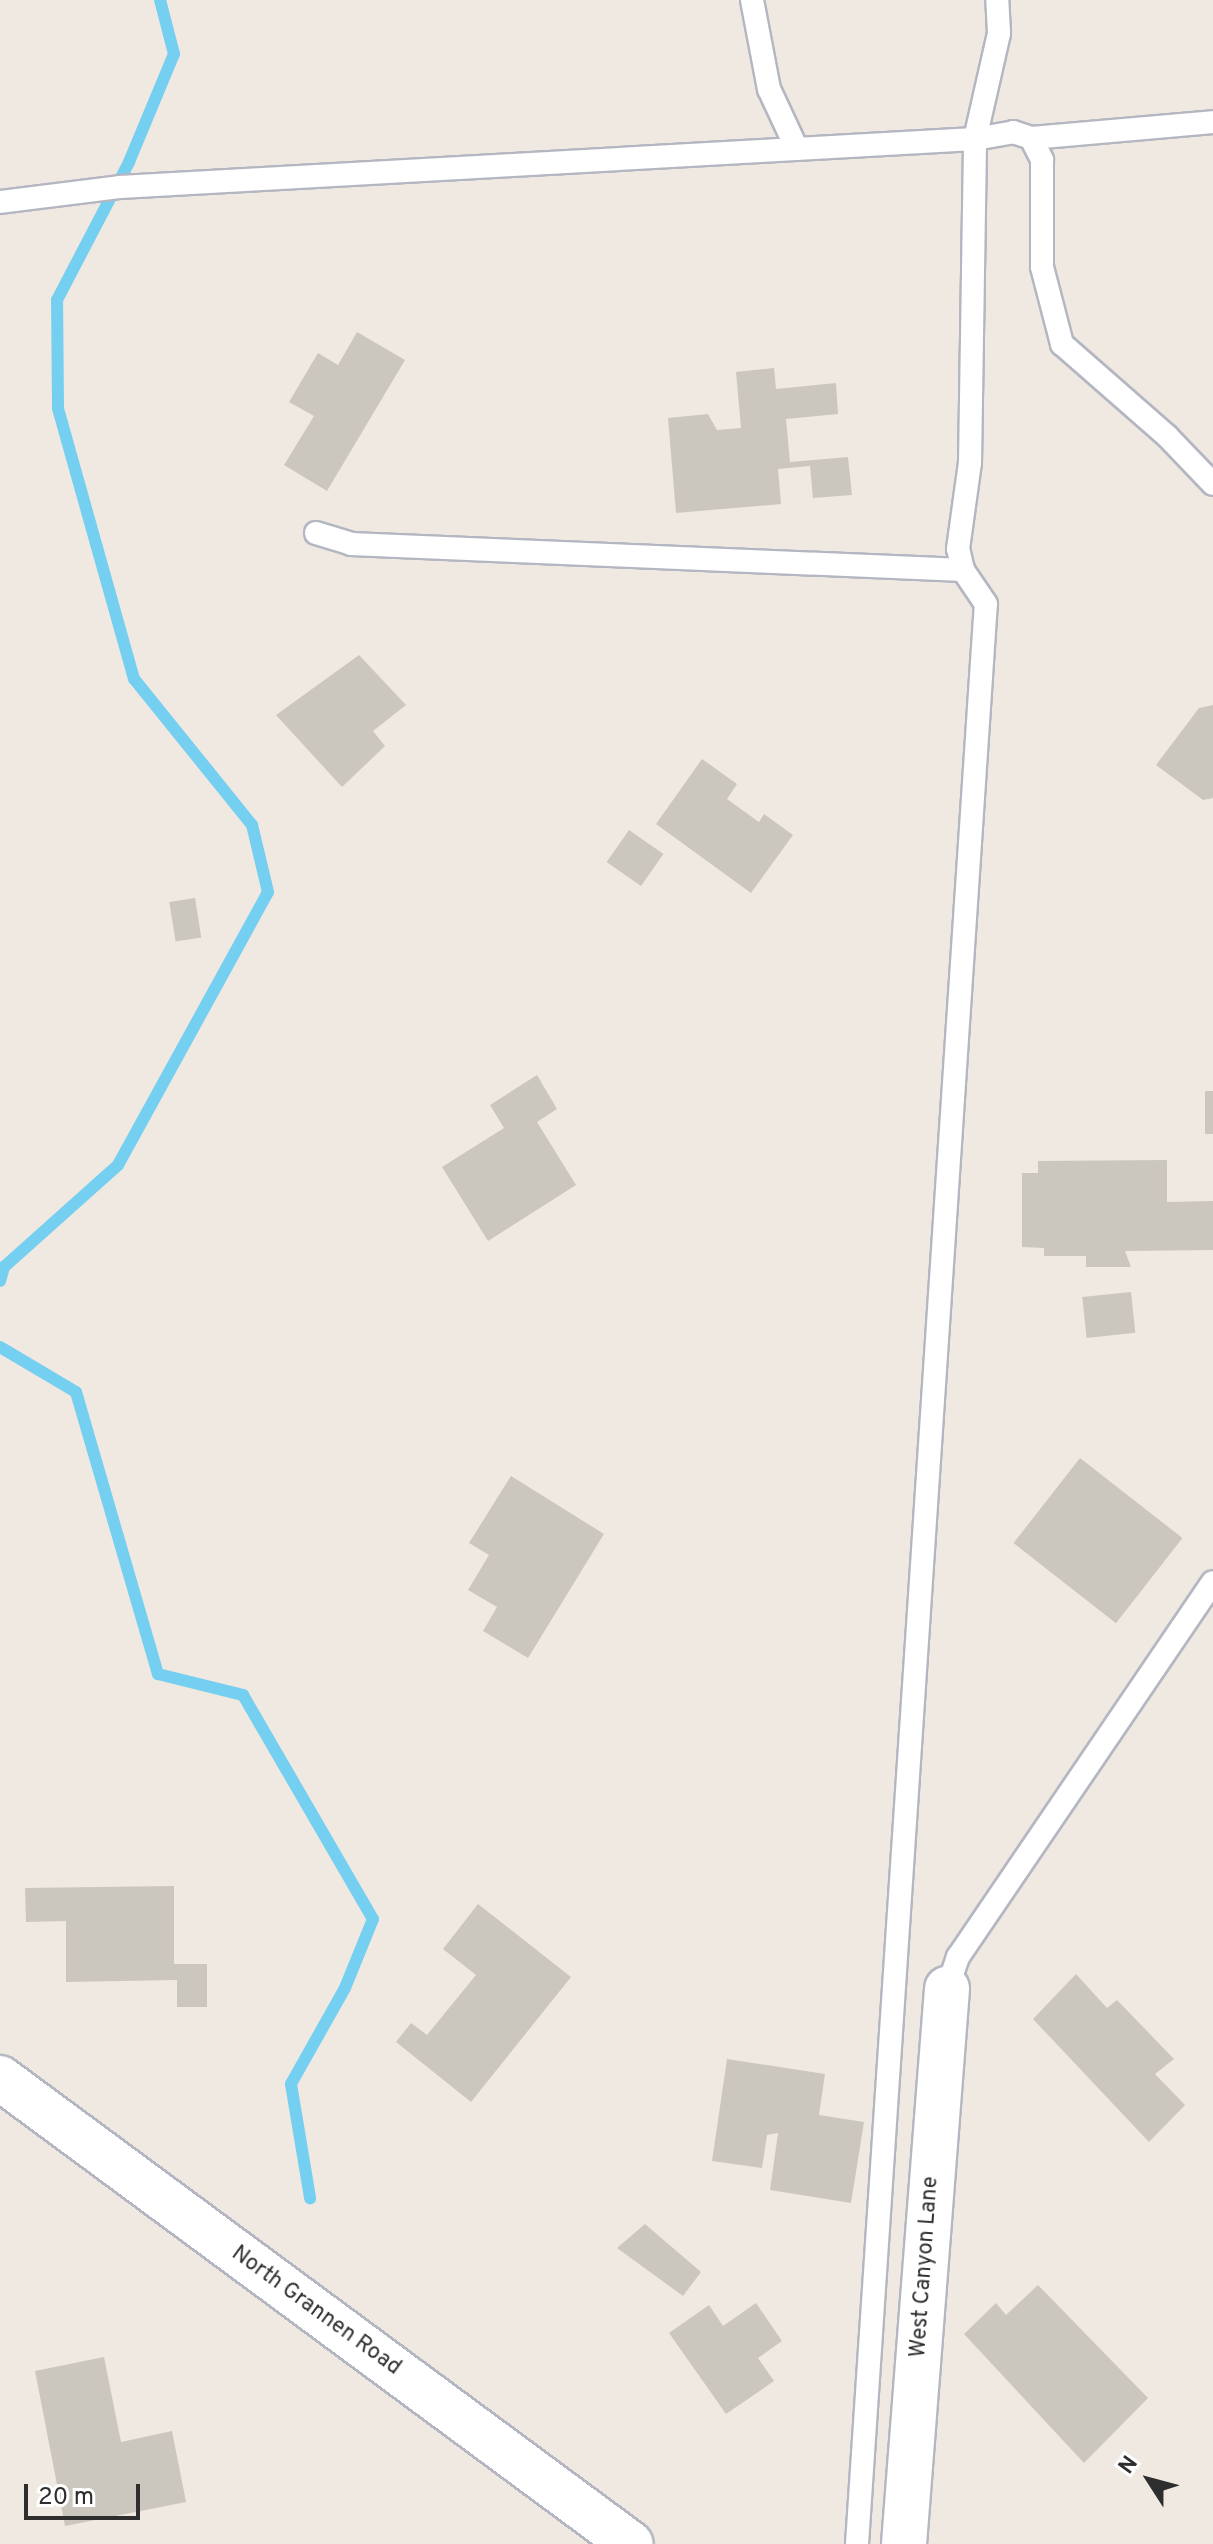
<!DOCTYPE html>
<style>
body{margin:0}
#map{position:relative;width:1213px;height:2544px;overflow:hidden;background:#efe9e1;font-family:Overpass,sans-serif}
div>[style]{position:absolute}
.stream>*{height:12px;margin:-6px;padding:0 6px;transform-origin:6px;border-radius:6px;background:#75cff0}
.building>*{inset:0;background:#cbc7bf;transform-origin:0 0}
.roads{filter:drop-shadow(2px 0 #b4b7c1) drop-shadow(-2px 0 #b4b7c1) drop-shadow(0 2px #b4b7c1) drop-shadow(0 -2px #b4b7c1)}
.service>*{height:22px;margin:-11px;padding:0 11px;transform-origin:11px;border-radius:11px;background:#fff}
.minor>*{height:44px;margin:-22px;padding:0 22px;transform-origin:22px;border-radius:22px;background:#fff}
span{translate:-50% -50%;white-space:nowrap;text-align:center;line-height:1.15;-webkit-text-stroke:6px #fff;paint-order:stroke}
.street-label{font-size:22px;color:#2e2e2e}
.north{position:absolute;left:1109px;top:2440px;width:80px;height:80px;-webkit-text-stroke:6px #fff;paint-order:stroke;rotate:306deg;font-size:22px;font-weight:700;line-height:32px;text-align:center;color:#2e2e2e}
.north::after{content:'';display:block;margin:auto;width:28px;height:36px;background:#2e2e2e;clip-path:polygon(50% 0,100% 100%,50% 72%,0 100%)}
.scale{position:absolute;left:24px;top:2484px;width:116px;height:36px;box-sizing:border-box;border:4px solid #2e2e2e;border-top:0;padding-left:10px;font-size:24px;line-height:28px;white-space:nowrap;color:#2e2e2e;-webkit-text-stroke:6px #fff;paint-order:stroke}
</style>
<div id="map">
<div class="stream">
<div style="left:0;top:1281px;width:15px;rotate:-74deg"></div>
<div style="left:4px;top:1267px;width:153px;rotate:-41.8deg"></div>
<div style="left:118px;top:1165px;width:311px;rotate:-61.2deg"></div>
<div style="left:268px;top:892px;width:69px;rotate:-103.4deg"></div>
<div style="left:252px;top:825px;width:188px;rotate:-128.9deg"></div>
<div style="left:134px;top:679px;width:281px;rotate:-105.7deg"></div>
<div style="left:58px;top:408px;width:108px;rotate:-90.5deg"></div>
<div style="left:57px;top:300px;width:156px;rotate:-62.4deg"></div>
<div style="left:129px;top:162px;width:117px;rotate:-67.4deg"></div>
<div style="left:174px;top:54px;width:56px;rotate:-104.5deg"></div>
<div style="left:0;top:1347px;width:88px;rotate:30.6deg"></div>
<div style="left:76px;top:1392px;width:294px;rotate:73.8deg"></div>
<div style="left:158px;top:1674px;width:88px;rotate:13.9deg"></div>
<div style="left:243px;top:1695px;width:259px;rotate:59.9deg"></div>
<div style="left:373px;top:1919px;width:74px;rotate:112.1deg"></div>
<div style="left:345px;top:1988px;width:110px;rotate:119.4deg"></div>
<div style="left:291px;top:2084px;width:116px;rotate:80.5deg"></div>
</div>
<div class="building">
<div style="clip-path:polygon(357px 332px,405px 360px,327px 491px,284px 465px,314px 416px,289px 402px,318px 353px,338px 365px)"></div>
<div style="clip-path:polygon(774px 368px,776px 389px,836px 383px,838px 414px,786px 419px,790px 462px,848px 457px,852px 495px,813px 498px,810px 466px,778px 469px,781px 504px,676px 513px,668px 418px,708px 414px,717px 430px,741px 428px,736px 372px)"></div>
<div style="clip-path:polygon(359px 655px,406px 705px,373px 731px,385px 746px,342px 787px,276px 715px)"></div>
<div style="clip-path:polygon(1213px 705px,1213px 798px,1203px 800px,1156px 765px,1199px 708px)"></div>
<div style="clip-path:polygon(702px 759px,737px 784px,727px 799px,759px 822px,764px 814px,793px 835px,751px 893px,656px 824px)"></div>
<div style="left:629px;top:830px;width:42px;height:39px;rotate:35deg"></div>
<div style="left:195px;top:898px;width:40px;height:26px;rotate:81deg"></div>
<div style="clip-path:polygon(537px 1075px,557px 1109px,537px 1122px,576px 1185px,488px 1241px,442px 1167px,504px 1128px,490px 1105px)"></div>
<div style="left:1205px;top:1091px;width:8px;height:43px"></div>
<div style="clip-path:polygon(1167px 1160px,1167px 1202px,1213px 1201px,1213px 1250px,1125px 1251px,1131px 1267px,1086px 1267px,1086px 1256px,1044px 1256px,1044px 1248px,1022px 1247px,1022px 1173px,1038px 1173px,1038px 1161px)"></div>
<div style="left:1131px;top:1292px;width:41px;height:49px;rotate:84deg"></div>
<div style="left:1080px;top:1458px;width:130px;height:108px;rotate:38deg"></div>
<div style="clip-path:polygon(511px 1476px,604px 1534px,528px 1658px,483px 1631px,497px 1607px,468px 1590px,489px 1555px,469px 1543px)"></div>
<div style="clip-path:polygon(174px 1886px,174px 1964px,207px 1964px,207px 2007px,177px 2007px,177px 1980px,66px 1982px,66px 1921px,26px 1922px,25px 1888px)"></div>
<div style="clip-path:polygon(478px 1904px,571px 1977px,471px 2102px,396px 2042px,411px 2023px,427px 2035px,476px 1975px,443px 1949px)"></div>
<div style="clip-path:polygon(1076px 1974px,1107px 2008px,1117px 2000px,1174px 2059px,1155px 2074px,1185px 2105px,1149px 2142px,1033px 2019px)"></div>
<div style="clip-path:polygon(727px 2059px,825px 2074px,819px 2115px,864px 2122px,851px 2203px,770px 2190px,778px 2133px,767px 2135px,762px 2168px,712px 2161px)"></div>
<div style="clip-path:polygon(645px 2224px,701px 2272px,683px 2296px,617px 2248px)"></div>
<div style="clip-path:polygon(1038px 2285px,1148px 2398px,1084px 2463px,964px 2334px,996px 2303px,1006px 2315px)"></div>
<div style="clip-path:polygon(756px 2303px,782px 2341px,758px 2358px,774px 2381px,726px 2414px,669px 2333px,709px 2305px,723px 2326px)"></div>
<div style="clip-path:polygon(104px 2357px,121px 2442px,172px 2431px,186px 2502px,65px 2526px,35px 2371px)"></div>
</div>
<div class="roads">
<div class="service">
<div style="left:752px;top:0;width:91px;rotate:79.2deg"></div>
<div style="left:769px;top:89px;width:66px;rotate:65deg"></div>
<div style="left:1031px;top:138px;width:183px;rotate:-5deg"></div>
<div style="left:0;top:202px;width:121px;rotate:-7.1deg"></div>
<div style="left:120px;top:187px;width:856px;rotate:-3.21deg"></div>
<div style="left:975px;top:139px;width:39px;rotate:-10deg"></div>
<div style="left:1013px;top:132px;width:19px;rotate:18deg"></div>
<div style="left:1031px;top:138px;width:25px;rotate:63deg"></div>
<div style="left:1042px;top:160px;width:107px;rotate:90deg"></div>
<div style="left:1042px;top:267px;width:80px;rotate:75.4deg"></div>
<div style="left:1062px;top:344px;width:140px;rotate:41.2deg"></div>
<div style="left:1167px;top:436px;width:66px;rotate:46.2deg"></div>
<div style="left:316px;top:533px;width:37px;rotate:17deg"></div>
<div style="left:351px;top:544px;width:613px;rotate:2.43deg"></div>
<div style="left:947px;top:1989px;width:34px;rotate:-71deg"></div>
<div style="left:958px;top:1957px;width:453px;rotate:-55.8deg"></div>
<div style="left:857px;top:2544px;width:1944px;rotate:-86.2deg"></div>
<div style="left:986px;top:604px;width:41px;rotate:-124.1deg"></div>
<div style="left:963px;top:570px;width:22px;rotate:-103deg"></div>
<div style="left:958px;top:549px;width:87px;rotate:-82.1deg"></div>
<div style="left:970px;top:463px;width:324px;rotate:-89.1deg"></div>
<div style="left:975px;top:139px;width:109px;rotate:-77.2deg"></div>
<div style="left:999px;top:33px;width:33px;rotate:-93deg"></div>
</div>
<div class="minor">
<div style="left:0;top:2078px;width:784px;rotate:36.45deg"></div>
<div style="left:904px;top:2544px;width:557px;rotate:-85.57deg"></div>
</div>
</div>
<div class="street-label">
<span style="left:925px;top:2267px;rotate:-86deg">West Canyon Lane</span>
<span style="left:316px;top:2311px;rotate:36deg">North Grannen Road</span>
</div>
<div class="north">N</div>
<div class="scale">20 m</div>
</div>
